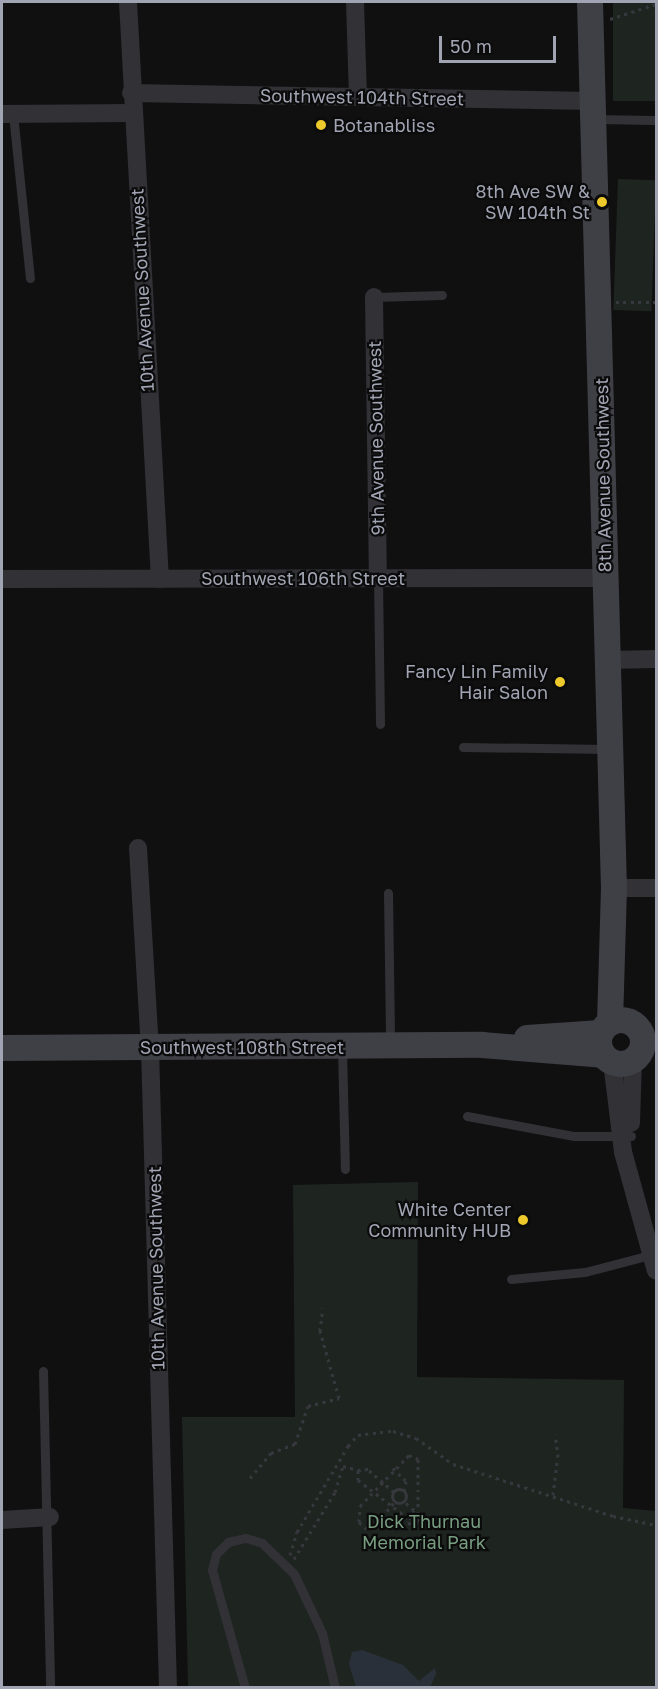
<!DOCTYPE html>
<style>
body{margin:0}
#map{position:relative;width:658px;height:1689px;overflow:hidden;background:#101011;font-family:"Golos Text",sans-serif}
div>[style]{position:absolute}
.green>*{inset:0;background:#1e2520;transform-origin:0 0}
.water>*{inset:0;background:#2a3039}
.path>*{height:3px;margin-top:-1.5px;transform-origin:0;background:repeating-linear-gradient(90deg,#37383d 0 3px,transparent 0 7.5px)}
.path>.ring{margin:-1.5px;padding:0;box-sizing:content-box;background:none;border:3px solid #37383d;border-radius:50%}
.lane>*{height:9px;margin:-4.5px;padding:0 4.5px;transform-origin:4.5px;border-radius:4.5px;background:#313136}
.street>*{height:18px;margin:-9px;padding:0 9px;transform-origin:9px;border-radius:9px;background:#313136}
.secondary>*{height:26px;margin:-13px;padding:0 13px;transform-origin:13px;border-radius:13px;background:#3f3f46}
.secondary>.ring{margin:-13px;padding:0;box-sizing:content-box;background:none;border:26px solid #3f3f46;border-radius:50%}
.dots>*{width:16px;height:16px;translate:-50% -50%;box-sizing:border-box;border:3px solid #0b0b0c;border-radius:50%}
span{translate:-50% -50%;white-space:nowrap;text-align:center;line-height:1.15;-webkit-text-stroke:4.5px #0b0b0c;paint-order:stroke}
.street-label{font-size:18px;color:#a1a4b2}
.poi-label{font-size:18px;color:#a1a4b2}
.left{translate:0 -50%;text-align:left}
.right{translate:-100% -50%;text-align:right}
.park-label{font-size:18px;color:#789d80}
.frame{position:absolute;inset:0;border:3px solid #a1a4b2;pointer-events:none}
.scale{position:absolute;left:439px;top:36px;width:117px;height:27px;box-sizing:border-box;border:3px solid #a1a4b2;border-top:0;padding-left:8px;font-size:18px;line-height:21px;white-space:nowrap;color:#a1a4b2;-webkit-text-stroke:4px #0b0b0c;paint-order:stroke}
</style>
<div id="map">
<div class="green">
<div style="left:613px;top:2px;width:43px;height:99px"></div>
<div style="left:618px;top:179px;width:38px;height:131px;rotate:2deg"></div>
<div style="clip-path:polygon(418px 1182px,417px 1377px,624px 1380px,623px 1508px,656px 1511px,656px 1687px,188px 1687px,182px 1417px,295px 1417px,293px 1185px)"></div>
</div>
<div class="water">
<div style="clip-path:polygon(362px 1650px,403px 1665px,419px 1681px,435px 1668px,436px 1674px,430px 1687px,356px 1687px,349px 1664px,352px 1652px)"></div>
</div>
<div class="path">
<div style="left:610px;top:19px;width:48px;rotate:-18.1deg"></div>
<div style="left:616px;top:302px;width:40px"></div>
<div style="left:409px;top:1455px;width:10px;rotate:24deg"></div>
<div style="left:418px;top:1459px;width:63px;rotate:90deg"></div>
<div style="left:418px;top:1522px;width:51px;rotate:172.2deg"></div>
<div style="left:367px;top:1529px;width:11px;rotate:-139deg"></div>
<div style="left:359px;top:1522px;width:16px;rotate:-86deg"></div>
<div style="left:360px;top:1506px;width:71px;rotate:-46.1deg"></div>
<div style="left:393px;top:1468px;width:18px;rotate:45deg"></div>
<div style="left:406px;top:1481px;width:10px;rotate:101deg"></div>
<div style="left:250px;top:1478px;width:33px;rotate:-50deg"></div>
<div style="left:271px;top:1453px;width:26px;rotate:-21deg"></div>
<div style="left:295px;top:1444px;width:40px;rotate:-71.1deg"></div>
<div style="left:308px;top:1406px;width:32px;rotate:-14deg"></div>
<div style="left:339px;top:1398px;width:70px;rotate:-105.8deg"></div>
<div style="left:320px;top:1331px;width:23px;rotate:-83deg"></div>
<div class="ring" style="left:392px;top:1489px;width:11px;height:11px"></div>
<div style="left:394px;top:1492px;width:35px;rotate:-139deg"></div>
<div style="left:368px;top:1469px;width:10px;rotate:174deg"></div>
<div style="left:358px;top:1470px;width:10px;rotate:90deg"></div>
<div style="left:358px;top:1480px;width:64px;rotate:37.4deg"></div>
<div style="left:409px;top:1519px;width:10px;rotate:-61deg"></div>
<div style="left:414px;top:1510px;width:13px;rotate:-138deg"></div>
<div style="left:553px;top:1495px;width:38px;rotate:-83deg"></div>
<div style="left:558px;top:1457px;width:23px;rotate:-97deg"></div>
<div style="left:383px;top:1529px;width:12px;rotate:-95deg"></div>
<div style="left:382px;top:1517px;width:19px;rotate:-51deg"></div>
<div style="left:290px;top:1555px;width:24px;rotate:-73deg"></div>
<div style="left:297px;top:1532px;width:100px;rotate:-59.3deg"></div>
<div style="left:348px;top:1446px;width:15px;rotate:-48deg"></div>
<div style="left:358px;top:1435px;width:35px;rotate:-7deg"></div>
<div style="left:393px;top:1431px;width:24px;rotate:17deg"></div>
<div style="left:416px;top:1438px;width:45px;rotate:35.1deg"></div>
<div style="left:453px;top:1464px;width:168px;rotate:18deg"></div>
<div style="left:613px;top:1516px;width:44px;rotate:11.8deg"></div>
<div style="left:294px;top:1559px;width:79px;rotate:-58.5deg"></div>
<div style="left:335px;top:1492px;width:27px;rotate:-73deg"></div>
<div style="left:343px;top:1466px;width:16px;rotate:15deg"></div>
</div>
<div class="lane">
<div style="left:13px;top:114px;width:165px;rotate:84.1deg"></div>
<div style="left:596px;top:119px;width:57px;rotate:1deg"></div>
<div style="left:374px;top:297px;width:68px;rotate:-1.7deg"></div>
<div style="left:378px;top:578px;width:146px;rotate:89.2deg"></div>
<div style="left:463px;top:747px;width:145px;rotate:0.8deg"></div>
<div style="left:388px;top:893px;width:151px;rotate:89.2deg"></div>
<div style="left:342px;top:1049px;width:120px;rotate:88.6deg"></div>
<div style="left:467px;top:1116px;width:109px;rotate:10.6deg"></div>
<div style="left:574px;top:1136px;width:57px"></div>
<div style="left:511px;top:1279px;width:74px;rotate:-5.4deg"></div>
<div style="left:585px;top:1272px;width:67px;rotate:-14.7deg"></div>
<div style="left:43px;top:1371px;width:317px;rotate:88.7deg"></div>
<div style="left:245px;top:1688px;width:123px;rotate:-105.6deg"></div>
<div style="left:212px;top:1570px;width:16px;rotate:-76deg"></div>
<div style="left:216px;top:1554px;width:17px;rotate:-45deg"></div>
<div style="left:228px;top:1542px;width:18px;rotate:-13deg"></div>
<div style="left:246px;top:1538px;width:17px;rotate:17deg"></div>
<div style="left:262px;top:1543px;width:45px;rotate:44.1deg"></div>
<div style="left:294px;top:1574px;width:65px;rotate:64.6deg"></div>
<div style="left:322px;top:1633px;width:57px;rotate:76.7deg"></div>
</div>
<div class="street">
<div style="left:128px;top:2px;width:578px;rotate:86.83deg"></div>
<div style="left:355px;top:2px;width:95px;rotate:88.2deg"></div>
<div style="left:131px;top:93px;width:462px;rotate:1deg"></div>
<div style="left:2px;top:114px;width:130px;rotate:-0.4deg"></div>
<div style="left:374px;top:297px;width:281px;rotate:89.2deg"></div>
<div style="left:2px;top:579px;width:603px;rotate:-0.1deg"></div>
<div style="left:608px;top:660px;width:48px;rotate:-1.2deg"></div>
<div style="left:138px;top:848px;width:200px;rotate:86.6deg"></div>
<div style="left:150px;top:1048px;width:640px;rotate:88.39deg"></div>
<div style="left:614px;top:888px;width:42px"></div>
<div style="left:612px;top:1062px;width:91px;rotate:83deg"></div>
<div style="left:623px;top:1152px;width:123px;rotate:74.5deg"></div>
<div style="left:631px;top:1123px;width:63px;rotate:-88.2deg"></div>
<div style="left:2px;top:1520px;width:48px;rotate:-3.6deg"></div>
</div>
<div class="secondary">
<div style="left:590px;top:2px;width:886px;rotate:88.45deg"></div>
<div style="left:614px;top:888px;width:135px;rotate:91.7deg"></div>
<div class="ring" style="left:599px;top:1020px;width:18px;height:18px"></div>
<div style="left:527px;top:1038px;width:74px;rotate:-3.9deg"></div>
<div style="left:2px;top:1048px;width:480px;rotate:-0.4deg"></div>
<div style="left:482px;top:1045px;width:121px;rotate:4.7deg"></div>
</div>
<div class="dots">
<div style="left:321px;top:125px;background:#edc92c"></div>
<div style="left:602px;top:202px;background:#edc92c"></div>
<div style="left:560px;top:682px;background:#edc92c"></div>
<div style="left:523px;top:1220px;background:#edc92c"></div>
</div>
<div class="street-label">
<span style="left:362px;top:97px;rotate:1deg">Southwest 104th Street</span>
<span style="left:142px;top:290px;rotate:-93deg">10th Avenue Southwest</span>
<span style="left:376px;top:438px;rotate:-91deg">9th Avenue Southwest</span>
<span style="left:603px;top:475px;rotate:-91deg">8th Avenue Southwest</span>
<span style="left:303px;top:578px">Southwest 106th Street</span>
<span style="left:242px;top:1047px">Southwest 108th Street</span>
<span style="left:156px;top:1268px;rotate:-91deg">10th Avenue Southwest</span>
</div>
<div class="poi-label">
<span class="left" style="left:333px;top:125px">Botanabliss</span>
<span class="right" style="left:590px;top:202px">8th Ave SW &amp;<br>SW 104th St</span>
<span class="right" style="left:548px;top:682px">Fancy Lin Family<br>Hair Salon</span>
<span class="right" style="left:511px;top:1220px">White Center<br>Community HUB</span>
</div>
<div class="park-label">
<span style="left:424px;top:1532px">Dick Thurnau<br>Memorial Park</span>
</div>
<div class="frame"></div>
<div class="scale">50 m</div>
</div>
